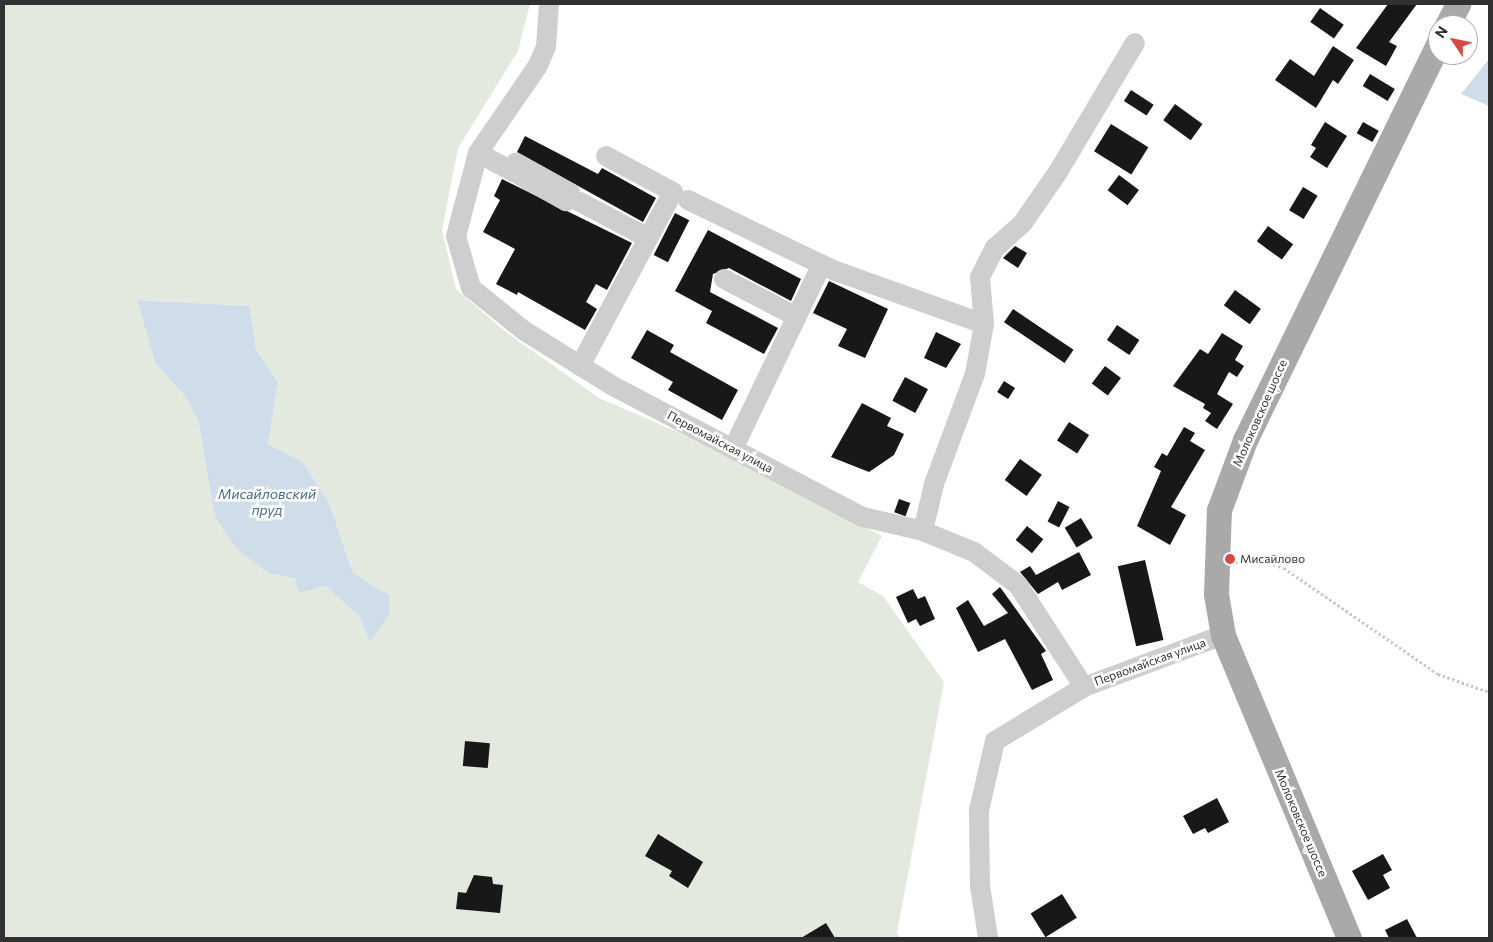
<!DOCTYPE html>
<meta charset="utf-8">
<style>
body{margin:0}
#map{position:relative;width:1493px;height:942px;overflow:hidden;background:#fff;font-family:Commissioner,sans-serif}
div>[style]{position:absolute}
.green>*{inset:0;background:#e3e9de}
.water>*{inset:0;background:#cfddea}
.building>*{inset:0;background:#181818;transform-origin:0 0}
.path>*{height:2.5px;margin-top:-1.25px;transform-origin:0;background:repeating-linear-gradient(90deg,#c8c8c8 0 2.5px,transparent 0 5px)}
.minor>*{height:20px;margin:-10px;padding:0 10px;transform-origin:10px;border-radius:10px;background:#cecece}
.major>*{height:25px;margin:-12.5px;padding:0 12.5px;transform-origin:12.5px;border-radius:12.5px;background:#a9a9a9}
.dots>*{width:14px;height:14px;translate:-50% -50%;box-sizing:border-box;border:2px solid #fff;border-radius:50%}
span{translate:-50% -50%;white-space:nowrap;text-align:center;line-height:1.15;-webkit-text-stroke:5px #fff;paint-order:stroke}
.street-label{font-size:12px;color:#313131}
.poi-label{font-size:12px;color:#313131}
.left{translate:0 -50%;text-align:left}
.water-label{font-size:14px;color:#466a8c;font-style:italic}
.frame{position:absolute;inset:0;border:5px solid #313131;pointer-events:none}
.north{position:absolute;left:1428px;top:15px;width:50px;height:50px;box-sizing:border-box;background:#fff;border:1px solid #adadad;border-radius:50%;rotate:304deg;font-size:14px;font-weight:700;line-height:20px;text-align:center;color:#313131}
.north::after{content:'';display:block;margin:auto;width:18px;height:22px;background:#d64945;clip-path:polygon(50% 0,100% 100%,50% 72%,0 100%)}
</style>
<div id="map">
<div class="green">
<div style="clip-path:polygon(evenodd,4px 4px,530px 4px,518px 51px,458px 148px,442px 230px,456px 289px,506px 332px,599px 398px,733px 456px,882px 536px,858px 582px,883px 596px,944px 682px,897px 933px,900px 938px,4px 938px,4px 4px,137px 300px,250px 306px,256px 349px,278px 382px,268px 444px,303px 462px,329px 503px,353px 573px,389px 595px,370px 642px,359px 616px,325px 586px,270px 574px,215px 517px,198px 420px,185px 396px,155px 363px,137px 300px)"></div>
</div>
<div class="water">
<div style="clip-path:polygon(1489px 59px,1489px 106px,1461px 94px)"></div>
<div style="clip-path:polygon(137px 300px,250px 306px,256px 349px,278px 382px,268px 444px,303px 462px,329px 503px,353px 573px,389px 595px,389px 615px,370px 642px,359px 616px,325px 586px,299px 593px,295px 579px,270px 574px,238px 550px,215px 517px,198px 420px,185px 396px,155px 363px)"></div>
</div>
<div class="building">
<div style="clip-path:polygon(1388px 4px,1417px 4px,1389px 42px,1397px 46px,1386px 66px,1356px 48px)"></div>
<div style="left:1320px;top:8px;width:29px;height:17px;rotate:35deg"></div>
<div style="clip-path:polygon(1333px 46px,1354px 60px,1338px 84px,1333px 80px,1316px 108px,1275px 80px,1290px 59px,1314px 76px)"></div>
<div style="left:1370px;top:74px;width:29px;height:14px;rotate:31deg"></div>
<div style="left:1131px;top:90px;width:27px;height:13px;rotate:33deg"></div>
<div style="left:1175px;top:104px;width:34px;height:20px;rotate:36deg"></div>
<div style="clip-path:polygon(1325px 122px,1347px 136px,1327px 168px,1310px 157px,1316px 148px,1311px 145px)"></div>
<div style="left:1363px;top:122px;width:18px;height:13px;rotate:29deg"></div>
<div style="left:1111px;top:124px;width:44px;height:32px;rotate:32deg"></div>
<div style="clip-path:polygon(525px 136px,598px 174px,602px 168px,656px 198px,643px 222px,517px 152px)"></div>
<div style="left:1119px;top:175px;width:25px;height:19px;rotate:37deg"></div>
<div style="clip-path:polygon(502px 179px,632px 243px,607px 290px,596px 284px,586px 302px,597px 309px,585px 330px,518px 292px,517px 295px,496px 284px,515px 249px,483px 232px,500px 200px,494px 196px)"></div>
<div style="left:1303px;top:187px;width:17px;height:27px;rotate:31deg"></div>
<div style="left:675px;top:213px;width:16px;height:47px;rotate:27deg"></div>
<div style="left:1268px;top:226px;width:31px;height:19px;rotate:36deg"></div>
<div style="clip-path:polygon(708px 230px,801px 279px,791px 301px,729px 268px,713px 274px,710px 292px,778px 328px,764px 354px,706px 323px,712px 311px,675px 291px)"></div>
<div style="clip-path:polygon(1015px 246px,1027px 253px,1018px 268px,1003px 258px)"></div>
<div style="clip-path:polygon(829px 281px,888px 309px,865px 358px,838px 346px,847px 329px,813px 313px)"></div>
<div style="left:1235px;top:290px;width:32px;height:19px;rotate:36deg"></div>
<div style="left:1013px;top:309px;width:73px;height:16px;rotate:34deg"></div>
<div style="left:1117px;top:325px;width:27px;height:18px;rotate:34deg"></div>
<div style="clip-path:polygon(647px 330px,674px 345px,670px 352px,738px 390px,722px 420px,668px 390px,673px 382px,631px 358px)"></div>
<div style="clip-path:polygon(936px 332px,961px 344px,946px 368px,924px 358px)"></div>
<div style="clip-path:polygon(1222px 333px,1243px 346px,1235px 360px,1244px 366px,1237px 377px,1229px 372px,1217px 394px,1233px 404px,1217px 429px,1205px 421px,1211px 413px,1203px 408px,1205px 404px,1173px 386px,1200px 349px,1208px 354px)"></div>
<div style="left:1105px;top:366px;width:20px;height:22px;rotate:37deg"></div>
<div style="left:905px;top:377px;width:26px;height:27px;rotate:28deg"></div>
<div style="left:1004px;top:381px;width:13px;height:13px;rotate:32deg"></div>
<div style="clip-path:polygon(862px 403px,891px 418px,887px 426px,904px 434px,894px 455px,869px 472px,831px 457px)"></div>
<div style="left:1069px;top:422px;width:24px;height:22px;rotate:33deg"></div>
<div style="clip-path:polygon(1184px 427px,1195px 433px,1190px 441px,1205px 450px,1171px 507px,1186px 515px,1170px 545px,1137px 526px,1161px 471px,1154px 467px,1162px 453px,1167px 456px)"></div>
<div style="left:1020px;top:459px;width:27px;height:26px;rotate:36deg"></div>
<div style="left:899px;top:499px;width:12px;height:14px;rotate:20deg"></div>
<div style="left:1058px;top:501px;width:13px;height:23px;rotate:27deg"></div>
<div style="left:1081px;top:518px;width:23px;height:19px;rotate:59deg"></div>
<div style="left:1027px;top:526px;width:21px;height:18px;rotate:39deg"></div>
<div style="clip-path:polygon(1079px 552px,1091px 575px,1062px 590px,1058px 582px,1038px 594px,1020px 572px,1030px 566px,1036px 575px)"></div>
<div style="left:1145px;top:560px;width:82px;height:28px;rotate:77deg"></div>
<div style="clip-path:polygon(1000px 587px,1046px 651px,1041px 654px,1053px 680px,1032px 690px,1005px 639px,978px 652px,956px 608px,968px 600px,984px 626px,1008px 613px,992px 594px)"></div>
<div style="clip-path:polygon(913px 589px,918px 599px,925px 596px,935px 619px,920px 626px,916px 619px,908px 623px,896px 597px)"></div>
<div style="left:465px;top:741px;width:25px;height:25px;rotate:5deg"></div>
<div style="clip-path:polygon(1217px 798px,1229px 822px,1208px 833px,1205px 828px,1193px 834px,1183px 816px)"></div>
<div style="clip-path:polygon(658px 834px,703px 862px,688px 888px,669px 876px,672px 871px,645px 856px)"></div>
<div style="clip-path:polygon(1383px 854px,1392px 870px,1383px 875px,1390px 888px,1368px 900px,1352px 871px)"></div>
<div style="clip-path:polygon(474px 875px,492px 877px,493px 884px,503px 885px,500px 913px,456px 909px,458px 892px,466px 893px)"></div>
<div style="left:1062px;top:894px;width:28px;height:37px;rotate:58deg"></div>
<div style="clip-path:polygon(1407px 919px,1417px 938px,1389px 938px,1385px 930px)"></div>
<div style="clip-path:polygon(826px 923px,835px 938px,801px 938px)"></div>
</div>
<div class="path">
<div style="left:1235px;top:562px;width:29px;rotate:-2deg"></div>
<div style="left:1264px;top:561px;width:21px;rotate:19deg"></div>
<div style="left:1284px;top:568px;width:187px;rotate:34.5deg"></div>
<div style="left:1438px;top:674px;width:54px;rotate:19.4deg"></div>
</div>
<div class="minor">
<div style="left:549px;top:4px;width:43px;rotate:94deg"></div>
<div style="left:546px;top:47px;width:22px;rotate:114deg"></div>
<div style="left:537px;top:67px;width:104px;rotate:124.5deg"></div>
<div style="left:478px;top:153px;width:86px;rotate:104.8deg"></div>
<div style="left:456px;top:236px;width:54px;rotate:73.9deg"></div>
<div style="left:471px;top:288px;width:67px;rotate:38.9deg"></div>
<div style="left:523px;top:330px;width:106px;rotate:31.9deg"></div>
<div style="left:613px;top:386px;width:282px;rotate:27.7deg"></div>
<div style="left:863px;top:517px;width:62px;rotate:13.1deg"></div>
<div style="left:923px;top:531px;width:55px;rotate:22.4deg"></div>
<div style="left:974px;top:552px;width:55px;rotate:36.9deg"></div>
<div style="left:1018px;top:585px;width:121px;rotate:57.1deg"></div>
<div style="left:478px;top:153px;width:38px;rotate:28deg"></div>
<div style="left:512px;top:171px;width:62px;rotate:29.1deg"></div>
<div style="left:566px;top:201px;width:9px;rotate:-63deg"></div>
<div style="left:570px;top:193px;width:62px;rotate:-150.9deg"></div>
<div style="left:516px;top:163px;width:9px;rotate:117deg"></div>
<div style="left:688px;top:200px;width:161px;rotate:25.8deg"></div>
<div style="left:833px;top:270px;width:160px;rotate:19.7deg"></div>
<div style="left:580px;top:202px;width:77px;rotate:27.9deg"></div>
<div style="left:724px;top:279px;width:82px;rotate:27.5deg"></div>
<div style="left:580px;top:366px;width:197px;rotate:-61.9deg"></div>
<div style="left:673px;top:192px;width:76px;rotate:-151.8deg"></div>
<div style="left:733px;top:449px;width:205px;rotate:-64.3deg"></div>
<div style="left:923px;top:531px;width:48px;rotate:-76.8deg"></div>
<div style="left:934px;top:484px;width:117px;rotate:-69.6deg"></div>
<div style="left:975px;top:374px;width:51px;rotate:-79.8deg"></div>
<div style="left:984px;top:324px;width:47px;rotate:-94.9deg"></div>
<div style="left:980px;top:277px;width:33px;rotate:-63deg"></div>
<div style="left:995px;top:248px;width:36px;rotate:-42deg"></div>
<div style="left:1022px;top:224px;width:63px;rotate:-55.3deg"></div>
<div style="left:1058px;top:172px;width:150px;rotate:-59.2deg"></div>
<div style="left:988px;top:938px;width:53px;rotate:-98.7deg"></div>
<div style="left:980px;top:886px;width:76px;rotate:-90.8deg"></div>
<div style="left:979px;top:810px;width:71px;rotate:-76.9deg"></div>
<div style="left:995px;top:741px;width:104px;rotate:-31.2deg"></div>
<div style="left:1084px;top:687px;width:148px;rotate:-20.5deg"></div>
</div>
<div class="major">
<div style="left:1447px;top:25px;width:24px;rotate:-62deg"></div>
<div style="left:1349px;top:938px;width:328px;rotate:-112.6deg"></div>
<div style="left:1223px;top:635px;width:42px;rotate:-99.7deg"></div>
<div style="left:1216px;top:594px;width:84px;rotate:-88deg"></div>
<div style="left:1219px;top:510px;width:75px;rotate:-69.6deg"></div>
<div style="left:1245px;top:440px;width:441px;rotate:-64deg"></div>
</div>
<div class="dots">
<div style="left:1230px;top:559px;background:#d64945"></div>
</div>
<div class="street-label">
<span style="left:1260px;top:413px;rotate:-66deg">Молоковское шоссе</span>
<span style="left:720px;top:442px;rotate:28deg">Первомайская улица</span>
<span style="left:1150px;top:662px;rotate:-20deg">Первомайская улица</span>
<span style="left:1301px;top:823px;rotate:67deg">Молоковское шоссе</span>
</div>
<div class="poi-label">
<span class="left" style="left:1240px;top:559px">Мисайлово</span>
</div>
<div class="water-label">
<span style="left:267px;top:502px">Мисайловский<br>пруд</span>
</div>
<div class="frame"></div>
<div class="north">N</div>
</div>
